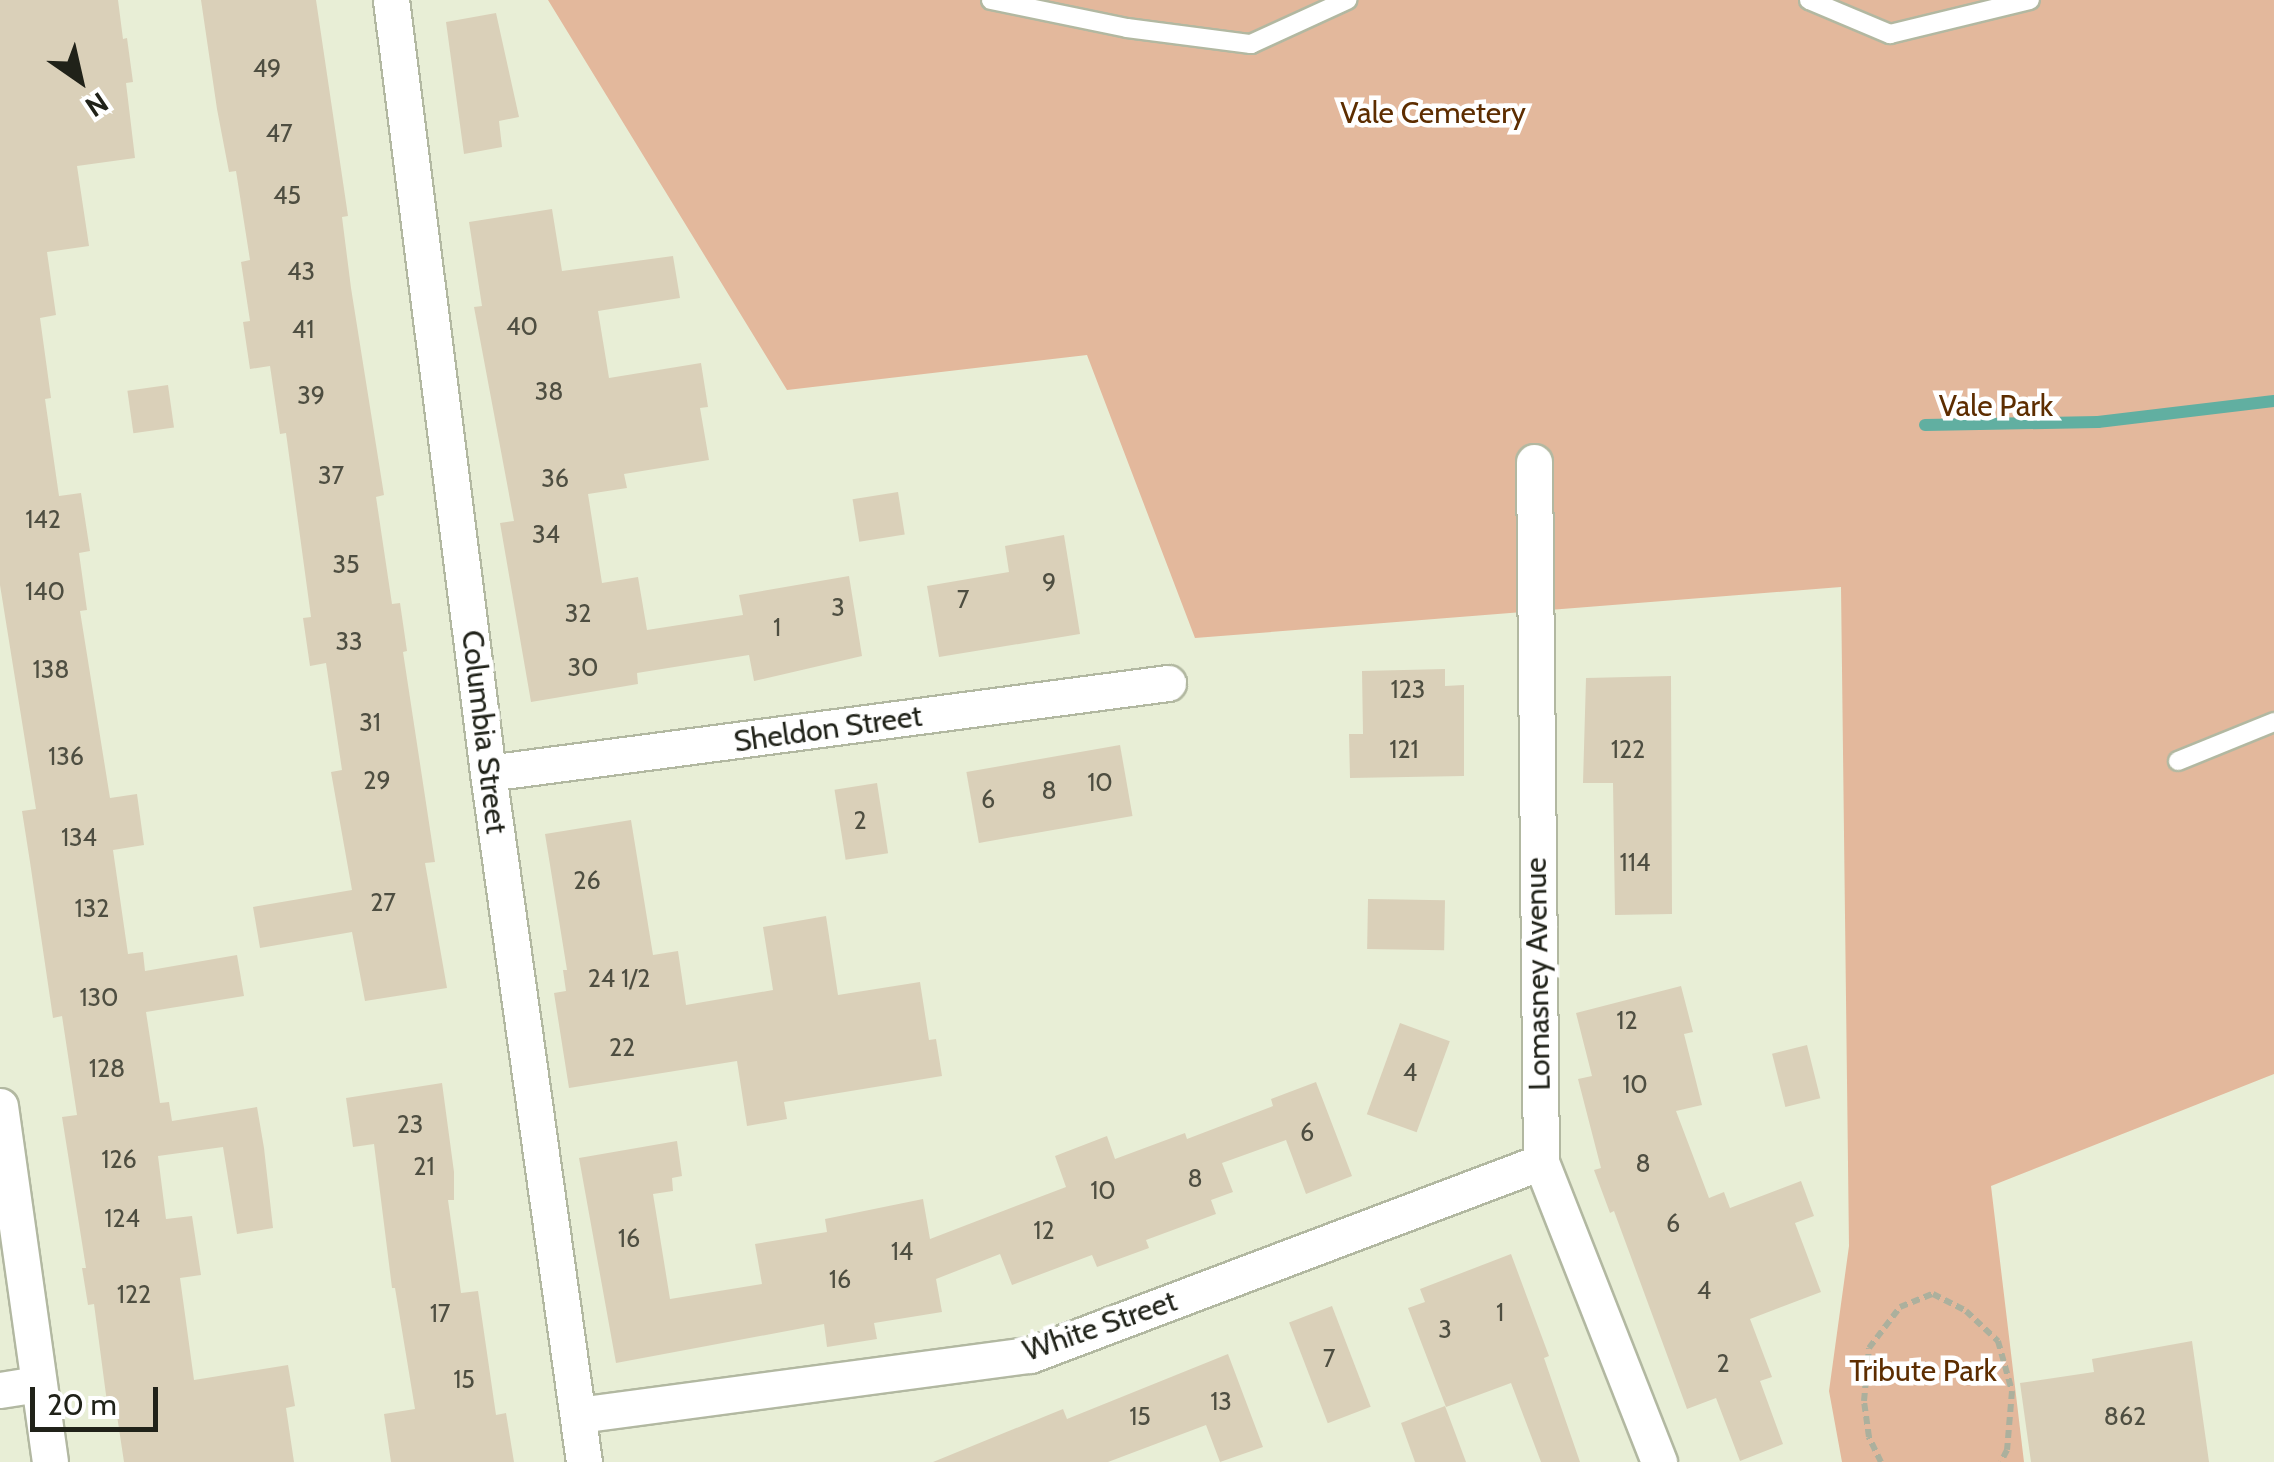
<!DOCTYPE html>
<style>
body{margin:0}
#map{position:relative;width:2274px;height:1462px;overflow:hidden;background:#e8eed6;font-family:Cabin,sans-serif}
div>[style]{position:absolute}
.green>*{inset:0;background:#e3b89c}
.stream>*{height:12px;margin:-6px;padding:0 6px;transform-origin:6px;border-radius:6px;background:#61afa1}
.building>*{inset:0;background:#dad0b9;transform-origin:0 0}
.path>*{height:6px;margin-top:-3px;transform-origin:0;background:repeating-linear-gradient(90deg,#acb09d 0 8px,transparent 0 13px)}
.roads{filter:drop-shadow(2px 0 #b2b8a1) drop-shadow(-2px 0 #b2b8a1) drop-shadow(0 2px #b2b8a1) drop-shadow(0 -2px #b2b8a1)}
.service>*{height:18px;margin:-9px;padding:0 9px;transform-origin:9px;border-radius:9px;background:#fff}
.minor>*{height:35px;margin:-17.5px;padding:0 17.5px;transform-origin:17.5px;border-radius:17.5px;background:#fff}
span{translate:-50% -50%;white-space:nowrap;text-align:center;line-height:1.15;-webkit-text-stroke:9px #fff;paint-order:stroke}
.number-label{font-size:25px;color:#4e4e41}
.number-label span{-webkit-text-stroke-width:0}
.park-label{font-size:30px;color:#5d2d00}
.street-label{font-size:30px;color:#202219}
.north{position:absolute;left:30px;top:30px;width:100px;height:100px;-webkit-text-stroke:8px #fff;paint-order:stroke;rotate:146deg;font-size:28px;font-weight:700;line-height:40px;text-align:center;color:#202219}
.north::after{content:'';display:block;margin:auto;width:35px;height:45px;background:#202219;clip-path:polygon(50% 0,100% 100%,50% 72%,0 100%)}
.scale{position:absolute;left:30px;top:1387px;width:128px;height:45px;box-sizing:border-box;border:5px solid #202219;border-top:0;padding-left:12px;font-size:30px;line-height:35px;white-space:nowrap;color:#202219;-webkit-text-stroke:8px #fff;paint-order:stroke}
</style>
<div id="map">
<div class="green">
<div style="clip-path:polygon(548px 0,2274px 0,2274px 1074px,1991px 1186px,2024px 1462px,1842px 1462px,1829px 1391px,1849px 1246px,1841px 587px,1195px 638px,1087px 355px,787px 390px)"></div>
</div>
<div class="stream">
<div style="left:1925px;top:425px;width:173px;rotate:-1deg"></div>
<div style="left:2098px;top:422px;width:177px;rotate:-6.8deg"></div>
</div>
<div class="building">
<div style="clip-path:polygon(0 0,118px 0,123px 39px,127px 38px,133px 82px,126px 83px,135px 158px,77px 166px,89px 246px,47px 252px,56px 315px,40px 318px,51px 398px,45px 399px,59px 496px,81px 493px,90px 551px,79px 553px,87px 610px,80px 611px,110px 798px,137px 794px,144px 845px,113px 850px,128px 954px,143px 952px,145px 971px,237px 955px,244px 996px,146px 1012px,160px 1103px,169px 1102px,172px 1121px,257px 1107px,264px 1148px,273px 1228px,237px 1234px,223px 1147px,158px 1156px,166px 1219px,192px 1216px,201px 1275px,180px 1278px,194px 1380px,288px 1365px,295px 1406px,286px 1408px,294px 1462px,124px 1462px,116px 1409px,108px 1410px,94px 1304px,88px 1305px,82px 1268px,86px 1268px,62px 1117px,77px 1115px,62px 1016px,53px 1018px,30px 862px,22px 811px,36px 809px,0 585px)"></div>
<div style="clip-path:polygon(201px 0,316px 0,348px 216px,342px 217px,351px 288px,384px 495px,376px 497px,392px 604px,400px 603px,407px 651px,403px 652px,435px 862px,425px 863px,447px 988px,365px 1001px,352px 932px,260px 948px,253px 907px,352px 890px,331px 772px,342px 770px,326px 663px,310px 666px,303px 618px,311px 617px,286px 433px,280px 434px,270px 366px,250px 369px,243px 322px,250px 321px,241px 262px,250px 260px,236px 171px,229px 172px,217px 109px)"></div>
<div style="clip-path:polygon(496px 13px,519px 117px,499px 121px,502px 147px,464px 154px,446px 22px)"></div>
<div style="clip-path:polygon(552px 209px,562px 271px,673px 256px,680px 298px,598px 311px,609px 378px,701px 363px,708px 407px,700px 408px,709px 460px,624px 474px,627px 488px,588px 494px,602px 583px,638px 577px,647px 630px,743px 615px,739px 595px,849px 576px,862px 656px,754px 681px,749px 655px,637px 673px,638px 684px,531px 702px,500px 523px,514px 521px,474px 307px,482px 306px,469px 222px)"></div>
<div style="left:168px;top:385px;width:43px;height:41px;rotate:82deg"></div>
<div style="left:898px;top:492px;width:43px;height:46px;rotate:81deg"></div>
<div style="clip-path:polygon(1064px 535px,1080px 634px,939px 657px,927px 586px,1009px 572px,1005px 546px)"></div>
<div style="clip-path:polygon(1445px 669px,1445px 686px,1464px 685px,1464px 776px,1350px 778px,1349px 734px,1363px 734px,1362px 671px)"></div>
<div style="clip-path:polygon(1671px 676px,1672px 914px,1615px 915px,1613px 783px,1583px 783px,1586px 678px)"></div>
<div style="left:1120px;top:745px;width:72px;height:156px;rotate:80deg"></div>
<div style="left:877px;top:783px;width:71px;height:43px;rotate:81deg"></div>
<div style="clip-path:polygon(631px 820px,653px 955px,678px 951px,686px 1005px,773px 990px,763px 927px,826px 916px,838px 995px,920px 982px,929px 1040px,936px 1039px,942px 1076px,784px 1102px,787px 1119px,747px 1126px,737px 1061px,569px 1088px,554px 993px,566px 991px,563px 970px,567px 970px,545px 834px)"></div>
<div style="left:1368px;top:899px;width:77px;height:50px;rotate:1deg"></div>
<div style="clip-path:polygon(1681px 986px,1693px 1032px,1684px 1034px,1702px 1105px,1676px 1111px,1709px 1198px,1724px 1192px,1730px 1208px,1801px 1181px,1814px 1216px,1795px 1223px,1821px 1292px,1750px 1319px,1772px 1377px,1760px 1381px,1783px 1444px,1740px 1461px,1716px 1398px,1687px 1409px,1614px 1211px,1610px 1213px,1594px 1170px,1601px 1168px,1578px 1079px,1592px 1076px,1576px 1013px)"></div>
<div style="left:1400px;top:1023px;width:53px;height:97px;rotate:20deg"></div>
<div style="left:1807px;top:1045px;width:55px;height:36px;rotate:76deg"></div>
<div style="clip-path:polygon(1316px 1082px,1352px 1176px,1306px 1194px,1286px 1140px,1222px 1163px,1233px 1192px,1211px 1200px,1216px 1214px,1146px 1240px,1149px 1248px,1097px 1267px,1092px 1255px,1012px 1285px,1000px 1254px,936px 1279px,942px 1312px,874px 1323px,877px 1339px,827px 1347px,824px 1324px,616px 1363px,579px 1158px,677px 1141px,682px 1176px,672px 1178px,673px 1191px,653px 1194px,670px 1299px,762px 1284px,755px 1244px,827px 1232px,825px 1219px,923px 1199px,930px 1239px,1066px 1187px,1055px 1156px,1107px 1136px,1115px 1159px,1185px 1133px,1187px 1139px,1273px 1106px,1271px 1099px)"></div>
<div style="clip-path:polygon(442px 1083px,454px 1172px,454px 1200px,448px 1200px,461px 1293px,478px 1291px,496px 1415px,506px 1413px,514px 1462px,391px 1462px,384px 1414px,415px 1409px,395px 1288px,392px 1288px,374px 1144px,353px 1147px,346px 1098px)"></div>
<div style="clip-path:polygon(1511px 1254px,1549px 1356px,1544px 1358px,1580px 1462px,1541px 1462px,1511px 1383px,1446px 1407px,1408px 1308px,1425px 1302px,1420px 1289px)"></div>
<div style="left:1332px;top:1306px;width:108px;height:46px;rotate:69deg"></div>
<div style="clip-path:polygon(2192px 1341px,2209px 1462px,2031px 1462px,2020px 1383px,2094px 1372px,2092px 1359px)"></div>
<div style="clip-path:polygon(1228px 1354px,1263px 1447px,1220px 1462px,1206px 1425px,1108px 1462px,933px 1462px,1063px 1409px,1067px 1419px)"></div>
<div style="clip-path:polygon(1445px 1406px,1466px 1462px,1415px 1462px,1401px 1423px)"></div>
</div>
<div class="path">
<div style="left:1881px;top:1462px;width:28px;rotate:-116deg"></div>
<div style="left:1869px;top:1437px;width:36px;rotate:-98deg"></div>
<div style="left:1864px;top:1401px;width:53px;rotate:-84.6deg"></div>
<div style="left:1869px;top:1348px;width:51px;rotate:-52.9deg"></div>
<div style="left:1900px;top:1307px;width:35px;rotate:-22deg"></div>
<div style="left:1933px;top:1294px;width:37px;rotate:27deg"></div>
<div style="left:1966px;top:1311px;width:44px;rotate:43.2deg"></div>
<div style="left:1998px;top:1341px;width:52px;rotate:74.4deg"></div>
<div style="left:2012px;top:1391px;width:59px;rotate:94.8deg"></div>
<div style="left:2007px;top:1450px;width:13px;rotate:117deg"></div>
</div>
<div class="roads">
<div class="service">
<div style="left:991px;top:0;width:139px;rotate:11.6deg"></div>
<div style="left:1127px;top:28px;width:125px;rotate:7.4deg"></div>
<div style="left:1251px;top:44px;width:106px;rotate:-24.6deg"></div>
<div style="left:1809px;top:0;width:88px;rotate:22.8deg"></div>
<div style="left:1890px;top:34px;width:144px;rotate:-13.7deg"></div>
<div style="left:2178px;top:761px;width:104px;rotate:-22.1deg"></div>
</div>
<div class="minor">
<div style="left:391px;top:0;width:779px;rotate:82.85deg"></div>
<div style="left:488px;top:773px;width:696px;rotate:82.07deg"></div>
<div style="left:1534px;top:462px;width:700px;rotate:89.43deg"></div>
<div style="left:1541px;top:1162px;width:322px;rotate:68.5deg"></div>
<div style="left:488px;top:773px;width:686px;rotate:-7.54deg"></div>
<div style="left:0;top:1106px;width:359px;rotate:82deg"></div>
<div style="left:0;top:1390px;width:39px;rotate:-9deg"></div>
<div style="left:578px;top:1415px;width:456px;rotate:-7.6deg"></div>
<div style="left:1030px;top:1355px;width:546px;rotate:-20.69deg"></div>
</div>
</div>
<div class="number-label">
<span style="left:267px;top:68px">49</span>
<span style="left:279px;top:133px">47</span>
<span style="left:287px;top:195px">45</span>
<span style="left:301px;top:271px">43</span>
<span style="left:522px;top:326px">40</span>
<span style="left:303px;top:329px">41</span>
<span style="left:549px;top:391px">38</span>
<span style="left:311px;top:395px">39</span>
<span style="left:331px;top:475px">37</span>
<span style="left:555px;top:478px">36</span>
<span style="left:43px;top:519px">142</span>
<span style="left:546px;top:534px">34</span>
<span style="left:346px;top:564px">35</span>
<span style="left:1049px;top:582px">9</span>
<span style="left:45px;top:591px">140</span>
<span style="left:963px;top:599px">7</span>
<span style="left:838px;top:607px">3</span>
<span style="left:578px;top:613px">32</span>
<span style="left:777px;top:627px">1</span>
<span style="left:349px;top:641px">33</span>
<span style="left:583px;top:667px">30</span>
<span style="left:51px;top:669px">138</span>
<span style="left:1408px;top:689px">123</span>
<span style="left:370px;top:722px">31</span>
<span style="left:1404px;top:749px">121</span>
<span style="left:1628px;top:749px">122</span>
<span style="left:66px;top:756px">136</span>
<span style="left:377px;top:780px">29</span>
<span style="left:1100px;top:782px">10</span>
<span style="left:1049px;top:790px">8</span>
<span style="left:988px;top:799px">6</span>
<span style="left:860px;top:820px">2</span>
<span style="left:79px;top:837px">134</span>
<span style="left:1635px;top:862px">114</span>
<span style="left:587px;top:880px">26</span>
<span style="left:383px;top:902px">27</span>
<span style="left:92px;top:908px">132</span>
<span style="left:619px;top:978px">24 1/2</span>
<span style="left:99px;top:997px">130</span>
<span style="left:1627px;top:1020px">12</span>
<span style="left:622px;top:1047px">22</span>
<span style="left:107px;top:1068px">128</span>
<span style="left:1410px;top:1072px">4</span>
<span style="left:1635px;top:1084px">10</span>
<span style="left:410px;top:1124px">23</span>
<span style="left:1307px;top:1132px">6</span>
<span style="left:119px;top:1159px">126</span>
<span style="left:1643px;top:1163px">8</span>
<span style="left:424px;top:1166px">21</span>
<span style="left:1195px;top:1178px">8</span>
<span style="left:1103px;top:1190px">10</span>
<span style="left:122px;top:1218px">124</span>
<span style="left:1673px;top:1223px">6</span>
<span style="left:1044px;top:1230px">12</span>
<span style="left:629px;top:1238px">16</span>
<span style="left:902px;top:1251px">14</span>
<span style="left:840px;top:1279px">16</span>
<span style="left:1704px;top:1290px">4</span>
<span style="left:134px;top:1294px">122</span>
<span style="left:1500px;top:1312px">1</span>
<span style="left:440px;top:1313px">17</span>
<span style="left:1445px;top:1329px">3</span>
<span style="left:1329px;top:1358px">7</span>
<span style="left:1723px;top:1363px">2</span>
<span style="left:464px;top:1379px">15</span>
<span style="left:1221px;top:1401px">13</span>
<span style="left:1140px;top:1416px">15</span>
<span style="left:2125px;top:1416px">862</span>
</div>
<div class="park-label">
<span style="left:1433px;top:113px">Vale Cemetery</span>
<span style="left:1996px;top:406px">Vale Park</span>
<span style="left:1923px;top:1371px">Tribute Park</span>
</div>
<div class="street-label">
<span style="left:828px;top:729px;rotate:-8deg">Sheldon Street</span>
<span style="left:484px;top:732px;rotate:83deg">Columbia Street</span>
<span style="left:1538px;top:974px;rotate:-91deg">Lomasney Avenue</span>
<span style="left:1100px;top:1326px;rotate:-19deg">White Street</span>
</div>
<div class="north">N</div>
<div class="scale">20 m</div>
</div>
